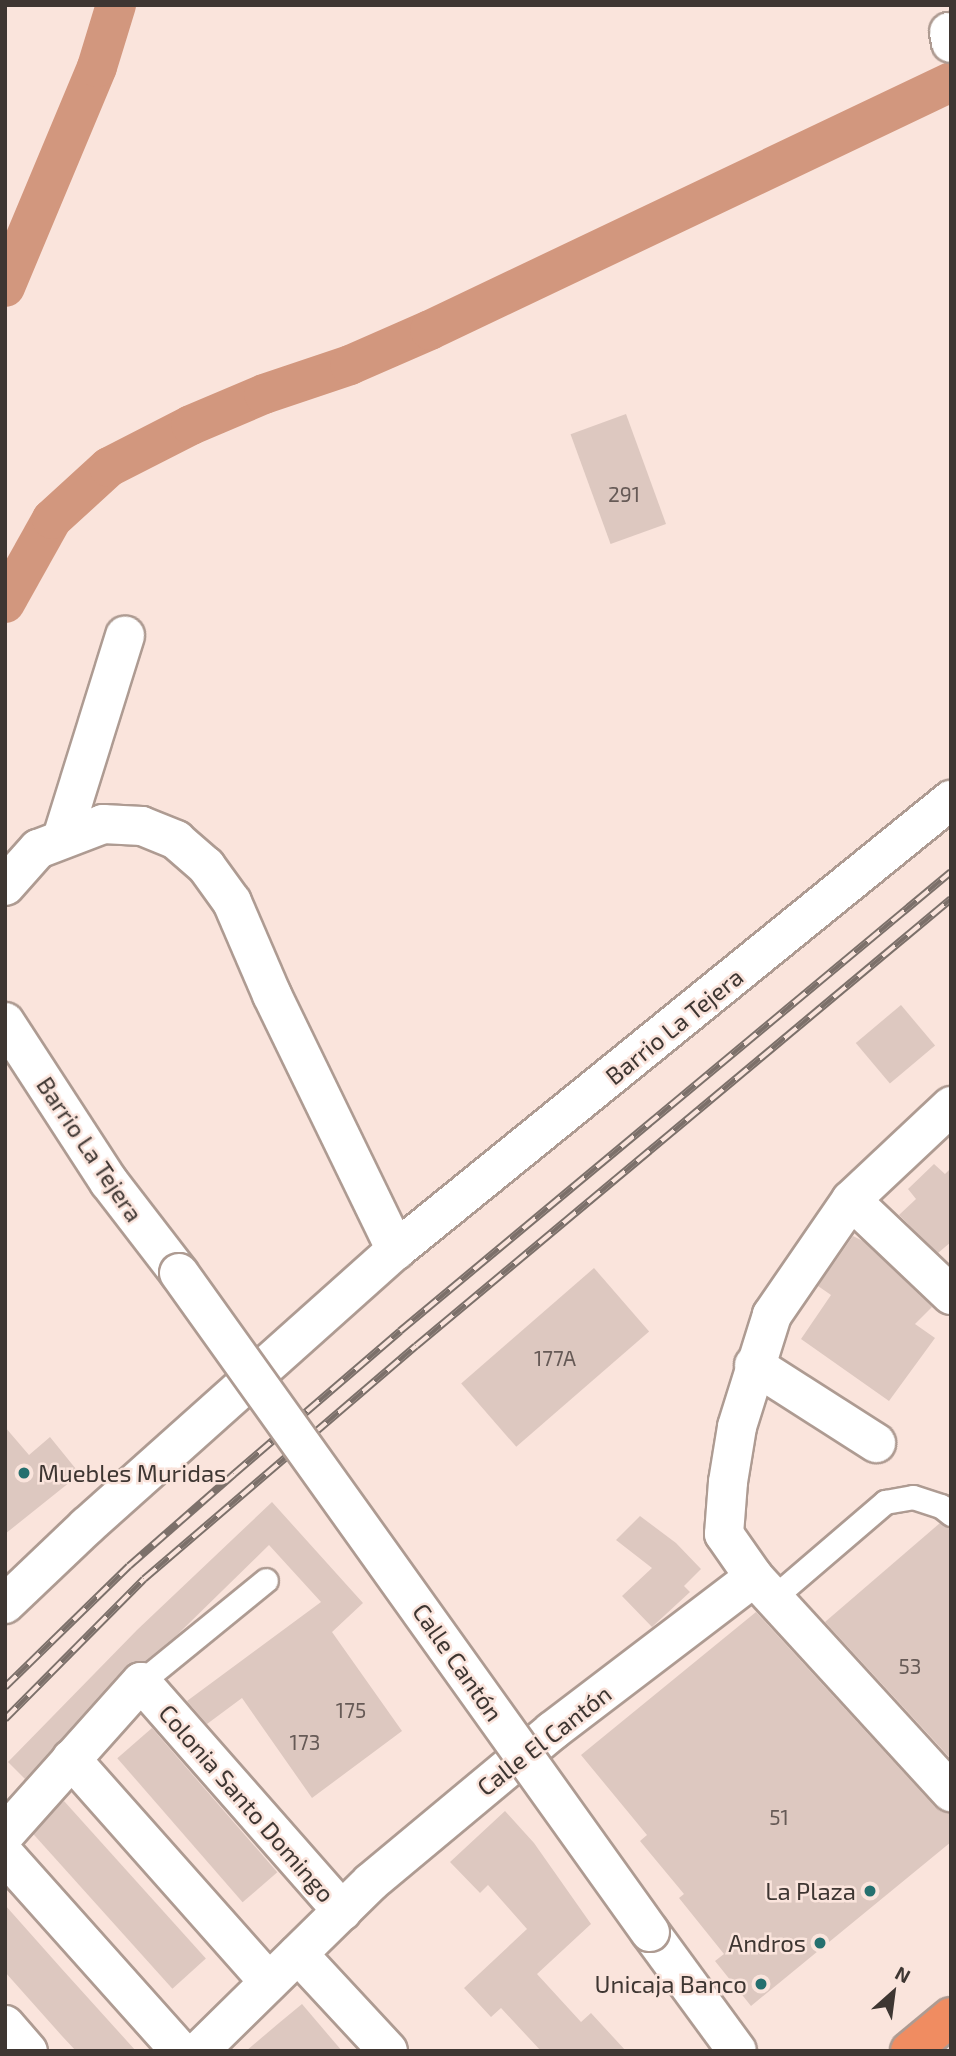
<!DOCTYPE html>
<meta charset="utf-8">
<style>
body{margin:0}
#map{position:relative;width:956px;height:2056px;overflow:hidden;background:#fae4dc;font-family:"Exo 2",sans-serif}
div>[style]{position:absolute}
.canal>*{height:40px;margin:-20px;padding:0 20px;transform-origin:20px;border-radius:20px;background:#d2977e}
.building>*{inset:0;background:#ddc8c0;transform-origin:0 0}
.roads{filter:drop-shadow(2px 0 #ae9b92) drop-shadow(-2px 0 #ae9b92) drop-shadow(0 2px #ae9b92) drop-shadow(0 -2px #ae9b92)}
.lane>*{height:23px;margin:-11.5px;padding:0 11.5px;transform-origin:11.5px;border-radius:11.5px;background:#fff}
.street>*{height:38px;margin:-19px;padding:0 19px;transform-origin:19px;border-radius:19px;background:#fff}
.highway>*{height:38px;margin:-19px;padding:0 19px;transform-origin:19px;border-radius:19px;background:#f08c61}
.rail>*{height:8px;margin-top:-4px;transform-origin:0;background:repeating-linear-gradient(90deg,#fae4dc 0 16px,#7c706a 0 32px);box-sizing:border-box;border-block:2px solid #7c706a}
.bridges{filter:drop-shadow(2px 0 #ae9b92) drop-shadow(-2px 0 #ae9b92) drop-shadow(0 2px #ae9b92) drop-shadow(0 -2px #ae9b92)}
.street-bridge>*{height:38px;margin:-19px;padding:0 19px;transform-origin:19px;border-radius:19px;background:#fff}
.dots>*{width:19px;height:19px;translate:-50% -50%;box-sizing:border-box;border:4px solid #fae4dc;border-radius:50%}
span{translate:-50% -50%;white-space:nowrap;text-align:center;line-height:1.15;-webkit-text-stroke:5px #fae4dc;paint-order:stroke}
.number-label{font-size:21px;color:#665a56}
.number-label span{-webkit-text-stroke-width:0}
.street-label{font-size:24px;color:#3e3632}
.poi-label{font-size:24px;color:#3e3632}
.left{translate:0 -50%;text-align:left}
.right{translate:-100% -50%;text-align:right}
.frame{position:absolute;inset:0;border:7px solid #3e3632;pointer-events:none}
.north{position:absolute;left:858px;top:1958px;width:70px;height:70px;-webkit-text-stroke:5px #fae4dc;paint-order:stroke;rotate:28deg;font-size:19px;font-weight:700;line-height:28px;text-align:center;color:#3e3632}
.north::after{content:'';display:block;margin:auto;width:24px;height:32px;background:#3e3632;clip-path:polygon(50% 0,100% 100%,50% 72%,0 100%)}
</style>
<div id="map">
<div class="canal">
<div style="left:5px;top:287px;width:238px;rotate:-67.3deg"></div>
<div style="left:97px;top:67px;width:65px;rotate:-73deg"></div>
<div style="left:5px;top:603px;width:96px;rotate:-60.8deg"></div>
<div style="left:52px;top:519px;width:77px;rotate:-42.4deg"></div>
<div style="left:109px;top:467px;width:92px;rotate:-27.1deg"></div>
<div style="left:191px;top:425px;width:79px;rotate:-23deg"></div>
<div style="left:264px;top:394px;width:91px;rotate:-18.6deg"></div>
<div style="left:350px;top:365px;width:87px;rotate:-23.6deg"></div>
<div style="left:430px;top:330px;width:577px;rotate:-25.45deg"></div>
</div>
<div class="building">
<div style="left:626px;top:414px;width:117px;height:59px;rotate:70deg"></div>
<div style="left:901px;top:1005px;width:53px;height:59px;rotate:50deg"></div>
<div style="clip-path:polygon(934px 1164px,945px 1174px,951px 1168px,951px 1242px,938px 1253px,899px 1215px,916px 1199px,908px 1189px)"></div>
<div style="clip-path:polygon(853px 1236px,863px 1241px,932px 1307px,915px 1324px,935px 1338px,889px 1401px,801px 1339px,831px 1295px,818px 1286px)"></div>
<div style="left:594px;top:1268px;width:84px;height:176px;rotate:49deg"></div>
<div style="clip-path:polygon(5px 1427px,29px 1455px,50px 1437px,80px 1474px,5px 1534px)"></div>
<div style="clip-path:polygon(272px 1502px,363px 1603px,332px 1632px,402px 1731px,312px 1798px,242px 1698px,207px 1724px,187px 1701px,321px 1602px,269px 1545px,177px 1635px,145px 1661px,134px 1661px,125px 1667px,25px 1779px,8px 1762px,137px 1630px)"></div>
<div style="clip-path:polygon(640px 1516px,676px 1543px,701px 1569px,684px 1586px,690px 1592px,652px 1627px,622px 1596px,652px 1568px,616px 1540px)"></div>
<div style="clip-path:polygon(940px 1523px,951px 1528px,951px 1759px,825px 1622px)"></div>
<div style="clip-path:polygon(756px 1612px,935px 1807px,951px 1813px,951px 1842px,751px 2006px,715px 1961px,724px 1954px,679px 1898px,684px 1894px,640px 1841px,647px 1835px,581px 1755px)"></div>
<div style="left:152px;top:1728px;width:191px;height:46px;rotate:49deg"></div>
<div style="left:64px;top:1801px;width:212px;height:45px;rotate:48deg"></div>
<div style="clip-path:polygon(505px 1811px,534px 1843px,591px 1924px,537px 1974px,581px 2022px,591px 2013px,626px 2051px,541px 2051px,501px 2008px,491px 2017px,464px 1988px,527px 1929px,488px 1885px,480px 1893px,450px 1862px)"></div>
<div style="clip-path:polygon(5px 1905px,61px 1968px,136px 2051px,76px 2051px,62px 2036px,5px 1972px)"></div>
<div style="clip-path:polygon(302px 2004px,342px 2051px,246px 2051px,279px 2023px)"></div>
</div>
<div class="roads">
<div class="lane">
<div style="left:773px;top:1598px;width:148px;rotate:-40.6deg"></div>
<div style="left:885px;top:1502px;width:28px;rotate:-10deg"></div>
<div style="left:913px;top:1497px;width:29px;rotate:18deg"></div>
<div style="left:941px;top:1506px;width:13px;rotate:39deg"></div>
<div style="left:141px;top:1682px;width:161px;rotate:-39.2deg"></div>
</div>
<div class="street">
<div style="left:949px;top:32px;width:11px;rotate:80deg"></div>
<div style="left:62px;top:838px;width:212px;rotate:-72.7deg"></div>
<div style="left:5px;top:886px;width:50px;rotate:-48.3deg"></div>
<div style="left:38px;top:849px;width:70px;rotate:-21deg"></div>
<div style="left:103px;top:824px;width:39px;rotate:3deg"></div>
<div style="left:142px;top:826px;width:37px;rotate:22deg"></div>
<div style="left:176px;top:840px;width:40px;rotate:41deg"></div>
<div style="left:206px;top:866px;width:44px;rotate:54.2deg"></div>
<div style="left:232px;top:902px;width:101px;rotate:66.7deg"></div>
<div style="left:272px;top:995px;width:284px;rotate:64.1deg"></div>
<div style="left:5px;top:1022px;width:191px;rotate:57deg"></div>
<div style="left:109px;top:1182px;width:115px;rotate:52.4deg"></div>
<div style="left:951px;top:1106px;width:137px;rotate:136.8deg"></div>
<div style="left:851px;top:1200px;width:140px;rotate:124.5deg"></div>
<div style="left:772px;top:1315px;width:117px;rotate:107.4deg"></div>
<div style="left:737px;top:1427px;width:56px;rotate:99.3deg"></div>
<div style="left:728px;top:1482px;width:52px;rotate:94.4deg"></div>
<div style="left:724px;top:1534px;width:52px;rotate:55.1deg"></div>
<div style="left:754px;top:1577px;width:292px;rotate:47.5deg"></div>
<div style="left:851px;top:1200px;width:138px;rotate:43.5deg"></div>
<div style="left:754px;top:1365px;width:145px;rotate:32.6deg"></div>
<div style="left:5px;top:1604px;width:113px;rotate:-43.6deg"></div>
<div style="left:87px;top:1526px;width:414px;rotate:-41.8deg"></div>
<div style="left:396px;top:1250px;width:715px;rotate:-39.04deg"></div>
<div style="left:71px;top:1759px;width:298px;rotate:48.4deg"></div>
<div style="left:5px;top:1834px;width:204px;rotate:-48.2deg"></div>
<div style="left:141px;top:1682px;width:305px;rotate:48.7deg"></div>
<div style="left:5px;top:1855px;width:263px;rotate:48.2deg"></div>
<div style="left:650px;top:1932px;width:147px;rotate:53.8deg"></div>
<div style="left:298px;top:1954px;width:132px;rotate:47.1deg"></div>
<div style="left:5px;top:2025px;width:35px;rotate:49deg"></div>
<div style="left:199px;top:2051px;width:241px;rotate:-44.5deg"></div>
<div style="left:371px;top:1882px;width:236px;rotate:-39.8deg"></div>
<div style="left:552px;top:1731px;width:254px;rotate:-37.3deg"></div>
</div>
<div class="highway">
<div style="left:910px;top:2051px;width:53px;rotate:-39.7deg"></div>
</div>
</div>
<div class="rail">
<div style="left:5px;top:1687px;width:173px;rotate:-44.3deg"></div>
<div style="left:129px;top:1566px;width:140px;rotate:-41.2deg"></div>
<div style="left:234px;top:1474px;width:219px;rotate:-40.7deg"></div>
<div style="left:400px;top:1331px;width:717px;rotate:-39.8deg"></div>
<div style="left:5px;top:1719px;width:197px;rotate:-45.2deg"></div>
<div style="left:144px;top:1579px;width:358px;rotate:-40.6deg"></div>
<div style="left:416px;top:1346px;width:697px;rotate:-39.88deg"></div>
</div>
<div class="bridges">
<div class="street-bridge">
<div style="left:179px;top:1273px;width:810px;rotate:54.45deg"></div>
</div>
</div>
<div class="dots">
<div style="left:24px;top:1473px;background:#25706f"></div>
<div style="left:870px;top:1891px;background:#25706f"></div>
<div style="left:820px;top:1943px;background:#25706f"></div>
<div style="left:761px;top:1984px;background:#25706f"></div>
</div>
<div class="number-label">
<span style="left:624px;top:494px">291</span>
<span style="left:555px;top:1358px">177A</span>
<span style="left:910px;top:1666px">53</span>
<span style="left:351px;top:1710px">175</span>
<span style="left:305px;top:1742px">173</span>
<span style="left:779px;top:1817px">51</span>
</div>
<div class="street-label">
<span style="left:674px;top:1026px;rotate:-39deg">Barrio La Tejera</span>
<span style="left:90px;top:1149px;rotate:56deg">Barrio La Tejera</span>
<span style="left:458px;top:1662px;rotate:55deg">Calle Cantón</span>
<span style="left:544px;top:1740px;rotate:-38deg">Calle El Cantón</span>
<span style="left:247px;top:1803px;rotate:49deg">Colonia Santo Domingo</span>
</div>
<div class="poi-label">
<span class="left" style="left:38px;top:1473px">Muebles Muridas</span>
<span class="right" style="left:856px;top:1891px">La Plaza</span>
<span class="right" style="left:806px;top:1943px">Andros</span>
<span class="right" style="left:747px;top:1984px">Unicaja Banco</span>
</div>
<div class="frame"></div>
<div class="north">N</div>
</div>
